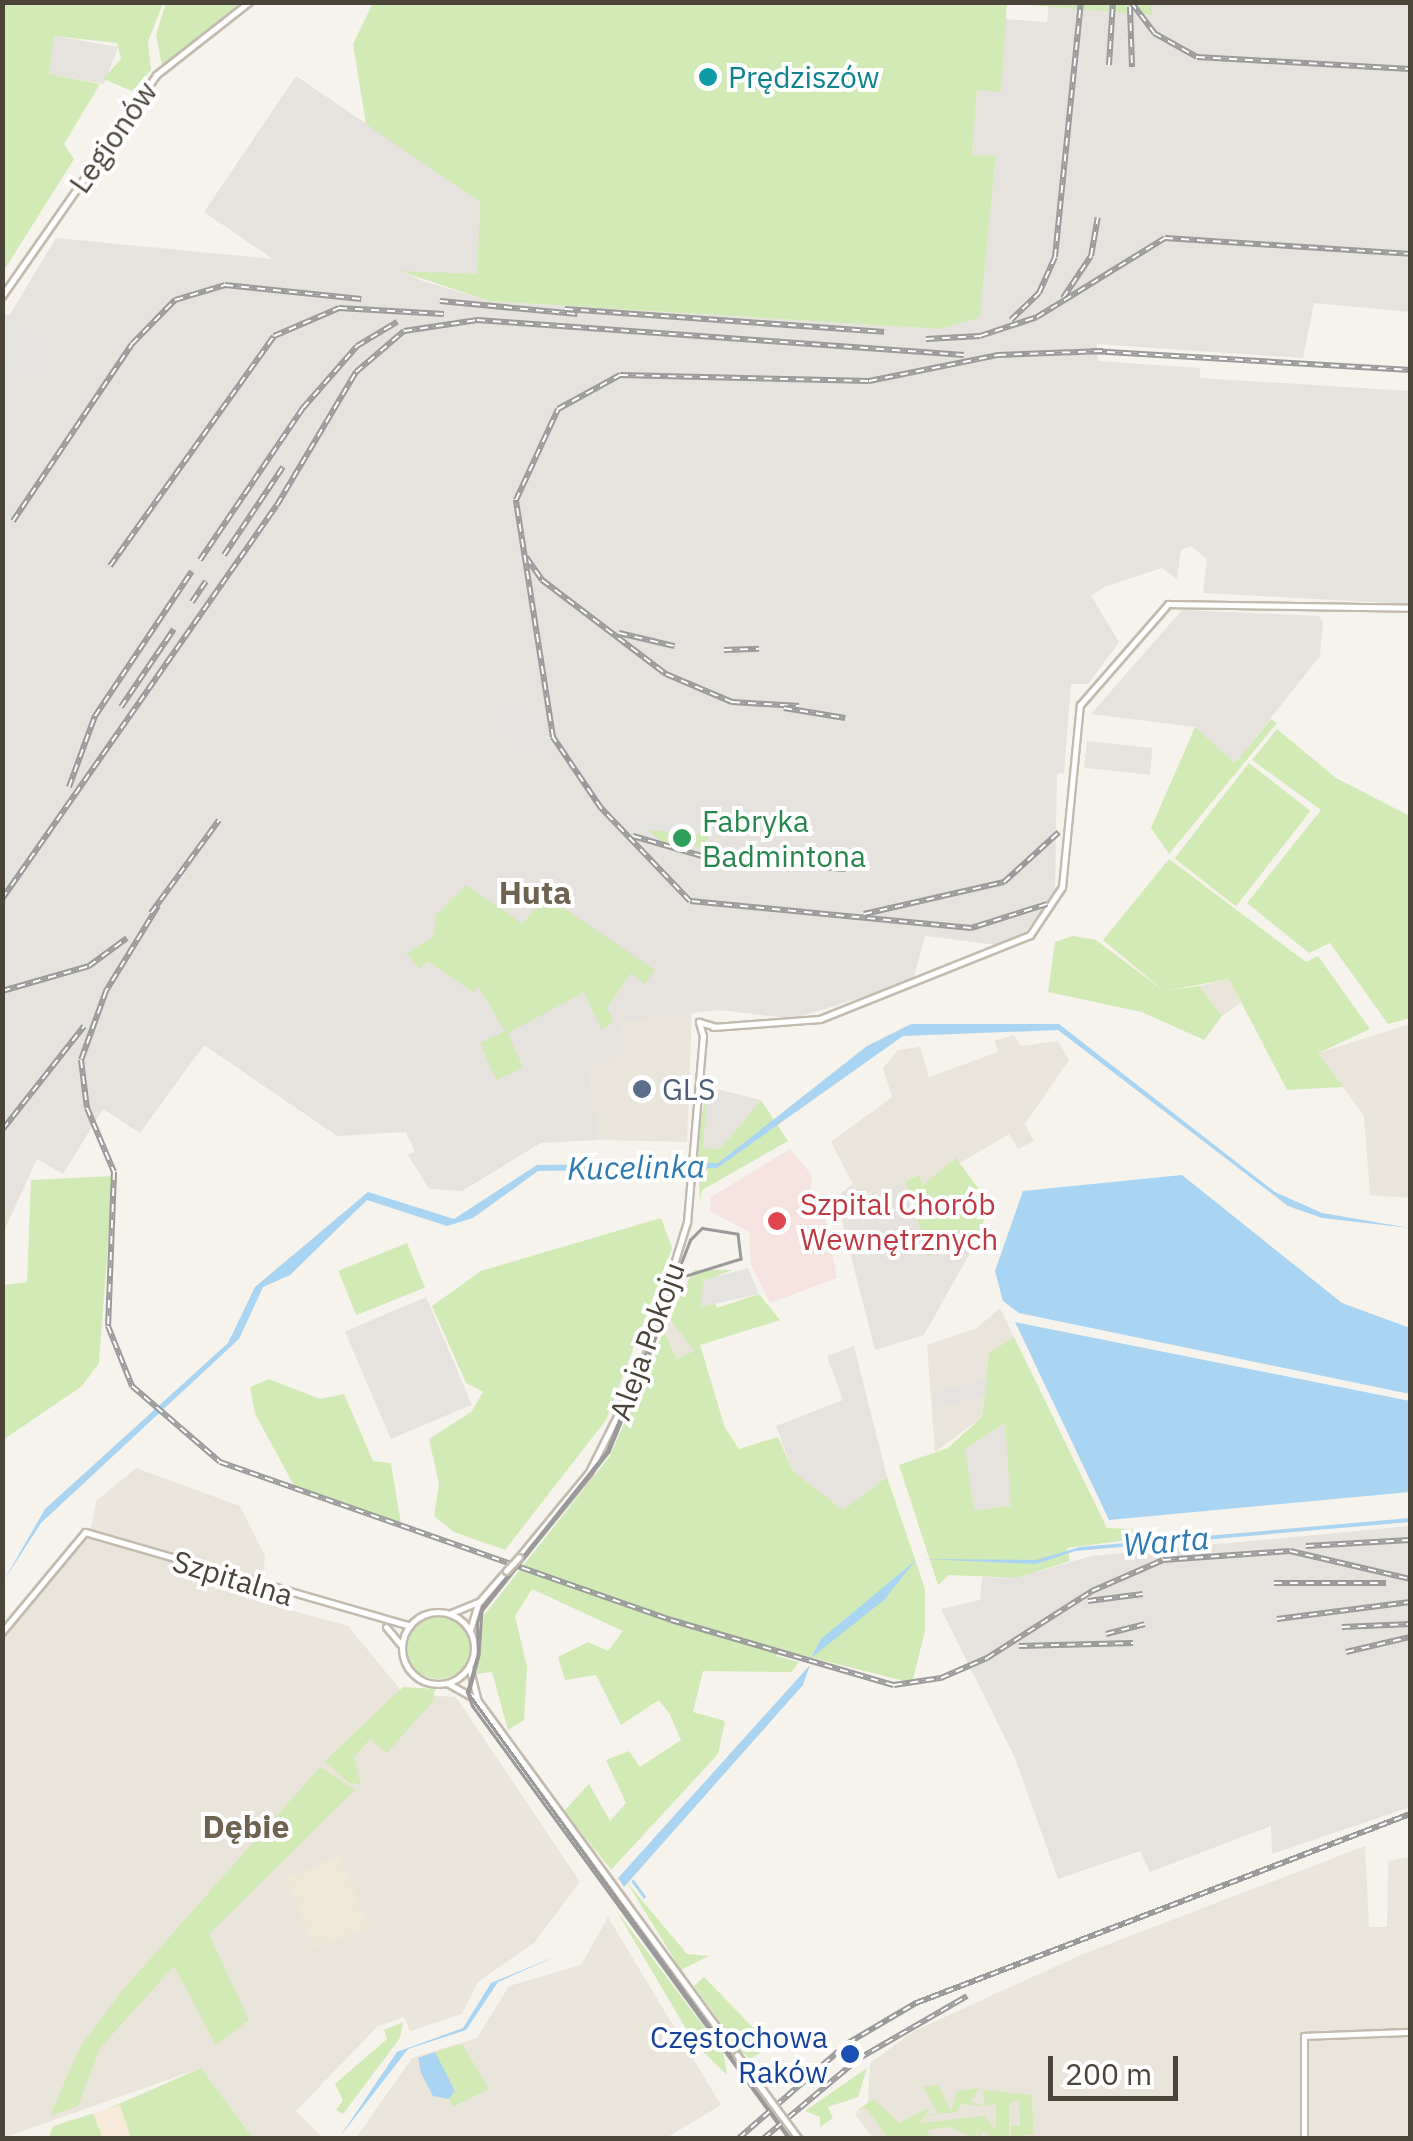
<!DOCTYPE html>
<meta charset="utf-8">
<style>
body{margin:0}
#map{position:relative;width:1413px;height:2141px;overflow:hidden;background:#f6f3ec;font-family:"IBM Plex Sans",sans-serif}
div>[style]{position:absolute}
.residential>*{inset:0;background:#eae5da}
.commercial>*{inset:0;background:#f7ead8}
.industrial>*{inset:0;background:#e6e2dd;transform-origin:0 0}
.education>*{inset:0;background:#efe8d6;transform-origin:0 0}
.medical>*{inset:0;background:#f6e3e0}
.green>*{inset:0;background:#d2eab5;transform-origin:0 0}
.round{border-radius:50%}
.parking>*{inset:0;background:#e5e3e0;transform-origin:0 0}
.water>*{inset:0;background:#a9d4f2}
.stream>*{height:2.5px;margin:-1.25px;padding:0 1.25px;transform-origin:1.25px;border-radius:1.25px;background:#a9d4f2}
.roads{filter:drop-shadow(2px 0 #c2bbae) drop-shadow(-2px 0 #c2bbae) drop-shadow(0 2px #c2bbae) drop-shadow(0 -2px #c2bbae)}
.tertiary>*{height:5px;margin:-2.5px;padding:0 2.5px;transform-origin:2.5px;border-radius:2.5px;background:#fff}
.tertiary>.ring{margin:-2.5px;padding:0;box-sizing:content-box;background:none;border:5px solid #fff;border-radius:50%}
.tram>*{height:2.5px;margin:-1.25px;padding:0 1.25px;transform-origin:1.25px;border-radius:1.25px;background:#9a9a9a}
.rail>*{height:6px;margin-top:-3px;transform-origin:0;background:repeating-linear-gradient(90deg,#fff 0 8px,#9a9a9a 0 16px);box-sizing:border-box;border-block:2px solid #9a9a9a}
.bridges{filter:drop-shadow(2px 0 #c2bbae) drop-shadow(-2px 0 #c2bbae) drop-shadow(0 2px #c2bbae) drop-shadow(0 -2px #c2bbae)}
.tertiary-bridge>*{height:5px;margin:-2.5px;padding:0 2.5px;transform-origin:2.5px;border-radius:2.5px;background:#fff}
.dots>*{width:28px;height:28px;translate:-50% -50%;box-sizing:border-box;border:5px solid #fff;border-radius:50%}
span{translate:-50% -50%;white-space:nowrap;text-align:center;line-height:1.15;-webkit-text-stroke:8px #fff;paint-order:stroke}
.culture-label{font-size:30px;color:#0d838f}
.left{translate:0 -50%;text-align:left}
.street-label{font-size:30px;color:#4b4439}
.leisure-label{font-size:30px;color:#27864d}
.service-label{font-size:30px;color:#4e5e75}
.health-label{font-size:30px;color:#be3a42}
.transit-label{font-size:30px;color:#164399}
.right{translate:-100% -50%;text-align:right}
.neighbourhood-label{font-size:32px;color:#6e6250;font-weight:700}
.water-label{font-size:32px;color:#2e7ab2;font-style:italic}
.frame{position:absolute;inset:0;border:5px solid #4b4439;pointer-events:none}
.scale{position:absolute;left:1048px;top:2056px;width:130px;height:45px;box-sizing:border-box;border:5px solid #4b4439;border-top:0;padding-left:12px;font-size:30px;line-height:35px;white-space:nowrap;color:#4b4439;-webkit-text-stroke:8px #fff;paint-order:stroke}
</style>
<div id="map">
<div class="residential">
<div style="clip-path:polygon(1229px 979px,1241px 1003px,1222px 1016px,1199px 986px)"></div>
<div style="clip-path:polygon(660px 1011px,692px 1011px,687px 1142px,599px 1140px,588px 1067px,626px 1053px,618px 1021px)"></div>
<div style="clip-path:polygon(1410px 1024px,1410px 1198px,1370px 1195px,1364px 1116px,1318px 1053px)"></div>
<div style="clip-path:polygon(1014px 1035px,1021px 1046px,1058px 1041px,1069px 1060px,1025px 1124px,1034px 1141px,1018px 1149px,1009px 1134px,923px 1185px,918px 1175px,862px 1202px,831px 1142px,892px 1097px,883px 1068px,898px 1050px,920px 1047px,929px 1077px,998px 1052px,994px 1041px)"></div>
<div style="clip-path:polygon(1000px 1308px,1014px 1337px,989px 1353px,982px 1417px,935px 1452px,927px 1345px,977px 1328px)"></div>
<div style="clip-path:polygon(669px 1318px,695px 1351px,677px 1359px,664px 1331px)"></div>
<div style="clip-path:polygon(136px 1468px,240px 1506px,265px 1556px,261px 1602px,348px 1626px,404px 1694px,456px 1697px,580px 1882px,534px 1943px,478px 1982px,462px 2014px,410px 2031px,404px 2017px,378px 2026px,296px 2111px,323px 2138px,253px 2138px,201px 2068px,3px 2138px,3px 1637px,91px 1528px,96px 1501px)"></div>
<div style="clip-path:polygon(1365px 1846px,1369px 1927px,1387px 1927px,1388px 1861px,1410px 1857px,1410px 2138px,873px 2138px,855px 2114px,868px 2102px,870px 2063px,914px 2031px,1083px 1954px)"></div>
<div style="clip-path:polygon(608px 1917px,721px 2105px,666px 2138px,356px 2138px,412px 2058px,477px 2038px,509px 1986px,581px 1965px)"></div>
</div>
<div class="commercial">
<div style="clip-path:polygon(120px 2105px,131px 2138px,103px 2138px,93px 2114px)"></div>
</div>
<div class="industrial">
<div style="clip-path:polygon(1049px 2px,1410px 3px,1410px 312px,1314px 303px,1303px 358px,1097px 344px,1098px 361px,1200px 368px,1200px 378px,1410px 391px,1410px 604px,1203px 593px,1207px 559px,1191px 546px,1181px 550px,1177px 579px,1162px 568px,1104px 587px,1091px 596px,1119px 642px,1088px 684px,1071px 684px,1064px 773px,1057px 774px,1055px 892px,1023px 935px,1005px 946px,925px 936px,913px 981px,793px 1019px,720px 1010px,619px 1021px,626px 1053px,588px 1068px,599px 1140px,541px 1143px,462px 1191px,429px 1189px,408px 1155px,415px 1151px,406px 1132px,337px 1136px,204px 1045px,140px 1133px,103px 1109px,63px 1174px,37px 1159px,3px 1233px,3px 313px,9px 316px,56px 238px,273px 259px,204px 212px,296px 76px,480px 201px,477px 274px,404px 272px,423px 281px,489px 301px,941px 329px,980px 316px,996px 157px,972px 155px,977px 89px,1001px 91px,1005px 19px,1047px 22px)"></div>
<div style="clip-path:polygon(54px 36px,118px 47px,104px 84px,49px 74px)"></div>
<div style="clip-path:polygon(1182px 610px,1319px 616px,1323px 623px,1320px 656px,1235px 763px,1195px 727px,1091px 714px)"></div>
<div style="left:1087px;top:741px;width:66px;height:27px;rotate:6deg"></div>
<div style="clip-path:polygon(708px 1087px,761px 1100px,720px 1149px,702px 1148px)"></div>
<div style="clip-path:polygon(905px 1181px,928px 1255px,975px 1244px,924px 1335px,875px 1350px,836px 1198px,852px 1184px,862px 1202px)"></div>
<div style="left:426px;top:1297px;width:117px;height:88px;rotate:67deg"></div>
<div style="clip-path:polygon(854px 1346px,887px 1477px,843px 1510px,793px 1471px,776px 1426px,843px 1400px,827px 1356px)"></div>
<div style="clip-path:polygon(1005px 1423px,1012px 1506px,973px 1510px,965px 1449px)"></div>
<div style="clip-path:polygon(1410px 1526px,1410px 1807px,1272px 1854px,1271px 1826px,1150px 1872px,1140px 1851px,1058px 1879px,1015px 1758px,941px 1609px,980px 1600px,982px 1577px,1017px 1578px,1091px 1556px)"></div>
</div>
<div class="education">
<div style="left:340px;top:1856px;width:76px;height:58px;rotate:68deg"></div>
</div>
<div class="medical">
<div style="clip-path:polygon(790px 1149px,812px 1175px,810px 1194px,821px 1196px,837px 1278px,770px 1303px,751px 1265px,749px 1232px,710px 1211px,711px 1197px)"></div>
</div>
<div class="green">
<div style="clip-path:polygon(3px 2px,163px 3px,148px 42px,151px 70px,132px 91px,103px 79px,121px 59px,117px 43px,54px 36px,49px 74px,100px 84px,64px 144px,74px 159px,3px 272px)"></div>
<div style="clip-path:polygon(166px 3px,166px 2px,242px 3px,162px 66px,156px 35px)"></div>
<div style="clip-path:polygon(373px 3px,373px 2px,1153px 3px,1152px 15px,1007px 3px,1001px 92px,977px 90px,972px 155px,996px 156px,980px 317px,941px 329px,489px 301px,400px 271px,477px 274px,480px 202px,366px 124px,353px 44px)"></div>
<div style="clip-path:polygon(1271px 719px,1277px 723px,1169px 854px,1151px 828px,1195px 727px,1235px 763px)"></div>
<div style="clip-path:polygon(1277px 729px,1336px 778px,1410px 816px,1410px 1018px,1388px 1024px,1330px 943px,1309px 953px,1247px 903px,1321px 810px,1252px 760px)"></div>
<div style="left:1249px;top:763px;width:78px;height:121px;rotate:38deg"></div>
<div style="clip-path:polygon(647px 830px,710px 835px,701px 847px,666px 844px)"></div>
<div style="clip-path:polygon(1169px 859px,1306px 962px,1318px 956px,1370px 1029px,1318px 1053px,1343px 1087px,1287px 1090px,1229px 979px,1165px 991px,1199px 986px,1222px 1016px,1204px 1040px,1142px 1012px,1048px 992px,1055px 942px,1073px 936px,1096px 940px,1165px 992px,1103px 940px)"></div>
<div style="clip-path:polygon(466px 885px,523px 924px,545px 896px,655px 970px,645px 984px,631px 973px,607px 1008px,614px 1022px,601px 1029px,584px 992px,508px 1033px,523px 1068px,496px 1080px,480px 1043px,505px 1031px,478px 986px,473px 992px,427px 961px,419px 969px,406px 953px,434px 937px,436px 915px)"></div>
<div style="clip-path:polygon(708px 1083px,703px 1148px,720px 1149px,761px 1100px,788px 1141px,702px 1190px,700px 1203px,697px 1140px)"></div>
<div style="clip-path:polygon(956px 1158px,990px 1204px,975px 1244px,928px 1256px,905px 1181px,919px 1175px,923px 1185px)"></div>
<div style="clip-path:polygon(113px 1176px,99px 1363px,82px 1386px,3px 1440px,3px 1285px,27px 1282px,31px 1180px)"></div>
<div style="clip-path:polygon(661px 1218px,672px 1248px,606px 1420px,505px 1550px,454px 1532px,434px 1516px,439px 1484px,429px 1439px,471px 1412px,483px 1392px,466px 1383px,432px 1306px,481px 1271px)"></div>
<div style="left:407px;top:1243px;width:48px;height:74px;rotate:68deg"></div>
<div style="clip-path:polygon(694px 1270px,732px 1270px,704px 1281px,717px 1308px,759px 1294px,780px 1320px,700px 1345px,725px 1428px,739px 1449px,778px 1437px,793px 1471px,843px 1510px,887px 1477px,925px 1589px,925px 1631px,912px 1683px,778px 1649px,776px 1656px,799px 1662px,791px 1672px,703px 1671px,693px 1712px,725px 1721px,718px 1754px,611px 1870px,564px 1811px,589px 1784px,610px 1821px,626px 1803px,606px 1760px,629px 1751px,640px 1767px,681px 1740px,669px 1713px,659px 1700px,621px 1725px,596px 1675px,565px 1680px,558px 1657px,588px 1642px,608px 1651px,623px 1631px,532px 1589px,515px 1616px,527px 1667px,524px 1720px,508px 1730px,492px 1672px,476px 1674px,484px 1615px,610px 1456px,664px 1331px,677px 1359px,694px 1351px,669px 1318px)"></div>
<div style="clip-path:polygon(evenodd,1014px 1337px,1107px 1528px,1133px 1529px,1135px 1539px,1067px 1548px,1070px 1561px,1017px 1578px,949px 1575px,938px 1585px,899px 1465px,948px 1448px,982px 1417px,989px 1353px,1014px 1337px,1005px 1423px,1011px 1506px,974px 1510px,965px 1449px,1005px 1423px)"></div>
<div style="clip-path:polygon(269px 1379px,320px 1399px,344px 1394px,373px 1461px,391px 1463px,401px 1524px,295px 1487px,255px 1414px,250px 1387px)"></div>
<div class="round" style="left:407px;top:1615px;width:64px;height:64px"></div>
<div style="clip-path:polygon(403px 1687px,435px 1689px,433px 1701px,387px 1753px,370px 1739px,354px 1757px,361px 1784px,349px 1783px,325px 1761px)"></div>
<div style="clip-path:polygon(320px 1767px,355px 1790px,209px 1934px,249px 2020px,216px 2045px,174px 1966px,100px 2048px,78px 2106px,50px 2116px,80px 2047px,121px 1992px)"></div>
<div style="clip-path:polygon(626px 1881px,687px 1954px,709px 1956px,681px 1970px)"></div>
<div style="clip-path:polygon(616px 1910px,723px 2052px,727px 2075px,695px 2044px)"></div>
<div style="clip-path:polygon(704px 1977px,765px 2040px,767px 2048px,750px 2059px,740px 2050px,694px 1986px)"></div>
<div style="clip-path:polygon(403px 2022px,400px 2038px,343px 2114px,336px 2110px,343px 2100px,335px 2084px,387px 2039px,384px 2030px)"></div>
<div style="clip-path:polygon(462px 2044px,489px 2089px,452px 2107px,435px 2052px)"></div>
<div style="clip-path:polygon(201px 2068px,253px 2138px,131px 2138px,120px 2105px,105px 2110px)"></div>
<div style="clip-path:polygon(867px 2068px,858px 2097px,828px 2107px,833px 2118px,820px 2127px,820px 2117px,805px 2111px)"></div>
<div style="clip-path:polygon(938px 2085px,951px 2112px,957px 2091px,979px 2088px,971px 2101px,983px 2106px,961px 2104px,957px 2112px,919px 2116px,938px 2113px,923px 2087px)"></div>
<div style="clip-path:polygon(983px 2090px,1032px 2095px,1033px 2134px,1011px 2137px,1011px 2125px,1020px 2126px,1019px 2099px,1009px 2104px,1009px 2136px,992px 2138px,985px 2131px,976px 2138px,981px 2124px,974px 2138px,950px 2127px,926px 2130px,932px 2138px,888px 2138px,866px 2108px,856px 2111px,874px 2099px,899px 2123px,931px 2107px,919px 2123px,984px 2116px,996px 2130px,996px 2103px,985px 2107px)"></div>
<div style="clip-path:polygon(101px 2111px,93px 2114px,103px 2138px,49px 2138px,53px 2126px)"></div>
</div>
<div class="parking">
<div style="clip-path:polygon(4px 318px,50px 350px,30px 380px,3px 361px)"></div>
<div class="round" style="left:499px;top:707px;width:28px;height:28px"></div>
<div style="clip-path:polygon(539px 712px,556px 753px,552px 759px,518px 747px)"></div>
<div style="left:635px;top:814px;width:80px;height:12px;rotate:3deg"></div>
<div style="clip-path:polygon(748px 1268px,759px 1294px,701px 1307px,703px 1280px)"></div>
<div style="clip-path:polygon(987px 1380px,984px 1397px,933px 1408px,933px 1392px)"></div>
</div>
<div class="water">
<div style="clip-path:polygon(911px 1024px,1059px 1024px,1275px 1192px,1322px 1213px,1410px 1228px,1322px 1218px,1288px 1206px,1058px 1030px,903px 1036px,717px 1168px,538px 1171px,473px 1218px,447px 1226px,367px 1200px,290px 1275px,263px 1287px,239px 1339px,41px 1523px,3px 1582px,45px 1509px,228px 1343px,255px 1287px,368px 1192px,454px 1219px,537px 1165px,718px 1163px,867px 1046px)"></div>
<div style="clip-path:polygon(1182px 1175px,1342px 1303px,1410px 1328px,1410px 1394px,1019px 1313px,1003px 1301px,995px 1271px,1023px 1191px)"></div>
<div style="clip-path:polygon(1015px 1322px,1410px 1401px,1410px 1492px,1109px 1520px)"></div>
<div style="clip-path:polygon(1410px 1518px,1410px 1522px,1075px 1551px,1036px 1564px,923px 1559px,1036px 1560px,1080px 1547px)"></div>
<div style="clip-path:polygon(916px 1560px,884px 1600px,811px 1658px,821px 1639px)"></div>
<div style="clip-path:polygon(810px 1665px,803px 1685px,624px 1887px,618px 1878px)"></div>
<div style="clip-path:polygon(559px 1955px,498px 1982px,466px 2030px,408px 2049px,339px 2138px,397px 2052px,463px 2028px,491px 1983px)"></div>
<div style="clip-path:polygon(435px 2052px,455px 2091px,449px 2099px,433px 2096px,421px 2073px,418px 2058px)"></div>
</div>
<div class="stream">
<div style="left:633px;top:1881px;width:19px;rotate:54deg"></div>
</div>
<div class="roads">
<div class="tertiary">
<div style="left:2px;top:296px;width:269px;rotate:-55.1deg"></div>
<div style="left:156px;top:75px;width:118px;rotate:-38.1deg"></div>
<div style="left:713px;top:1027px;width:107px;rotate:-4.3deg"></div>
<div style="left:820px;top:1019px;width:226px;rotate:-21.8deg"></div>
<div style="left:1030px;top:935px;width:58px;rotate:-56.3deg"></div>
<div style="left:1062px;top:887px;width:183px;rotate:-84.4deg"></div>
<div style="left:1080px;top:705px;width:134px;rotate:-48.9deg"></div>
<div style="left:1168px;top:604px;width:242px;rotate:0.9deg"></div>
<div style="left:703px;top:1036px;width:15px;rotate:-106deg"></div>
<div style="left:699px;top:1022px;width:15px;rotate:16deg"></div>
<div style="left:519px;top:1557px;width:110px;rotate:-50.5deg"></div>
<div style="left:589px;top:1472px;width:121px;rotate:-63.4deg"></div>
<div style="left:643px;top:1364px;width:149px;rotate:-72.8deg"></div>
<div style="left:687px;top:1222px;width:187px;rotate:-85.1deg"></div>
<div class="ring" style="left:402px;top:1612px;width:67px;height:67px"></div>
<div style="left:451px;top:1613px;width:31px;rotate:-22deg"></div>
<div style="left:480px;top:1601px;width:40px;rotate:-49deg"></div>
<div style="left:386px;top:1627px;width:23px;rotate:50deg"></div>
<div style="left:470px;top:1630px;width:28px;rotate:-73deg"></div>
<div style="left:2px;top:1632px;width:130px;rotate:-50.3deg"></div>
<div style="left:85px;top:1532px;width:338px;rotate:16.1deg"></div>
<div style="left:469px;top:1666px;width:36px;rotate:76deg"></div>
<div style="left:478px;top:1701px;width:439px;rotate:53.8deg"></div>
<div style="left:447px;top:1683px;width:33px;rotate:29deg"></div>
<div style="left:1304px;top:2138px;width:102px;rotate:-90deg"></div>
<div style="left:1304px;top:2036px;width:106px;rotate:-2.2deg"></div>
</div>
</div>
<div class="tram">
<div style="left:788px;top:2138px;width:535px;rotate:-126.18deg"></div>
<div style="left:472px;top:1706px;width:15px;rotate:-110deg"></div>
<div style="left:467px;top:1692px;width:40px;rotate:-74deg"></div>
<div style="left:478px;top:1654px;width:31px;rotate:-92deg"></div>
<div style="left:477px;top:1623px;width:17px;rotate:-73deg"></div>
<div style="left:482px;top:1607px;width:200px;rotate:-51.3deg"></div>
<div style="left:607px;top:1451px;width:227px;rotate:-68.5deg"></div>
<div style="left:690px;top:1240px;width:17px;rotate:-45deg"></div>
<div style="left:702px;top:1228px;width:36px;rotate:9deg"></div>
<div style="left:738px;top:1234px;width:25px;rotate:83deg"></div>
<div style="left:741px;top:1259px;width:64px;rotate:162.7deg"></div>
<div style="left:680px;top:1278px;width:188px;rotate:112.2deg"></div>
<div style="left:609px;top:1452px;width:203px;rotate:128.6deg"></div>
<div style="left:482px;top:1611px;width:44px;rotate:93.9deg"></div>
<div style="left:479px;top:1655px;width:40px;rotate:104.4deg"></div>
<div style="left:469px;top:1694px;width:548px;rotate:54.13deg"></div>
</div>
<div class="rail">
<div style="left:1131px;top:2px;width:39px;rotate:53deg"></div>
<div style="left:1154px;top:33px;width:49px;rotate:29.2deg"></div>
<div style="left:1197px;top:57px;width:213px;rotate:3.2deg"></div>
<div style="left:1130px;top:7px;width:60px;rotate:88.1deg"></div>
<div style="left:1109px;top:65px;width:63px;rotate:-86.4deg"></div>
<div style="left:1063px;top:298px;width:50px;rotate:-56.3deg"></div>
<div style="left:1091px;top:256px;width:39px;rotate:-80deg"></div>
<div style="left:440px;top:301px;width:138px;rotate:5.4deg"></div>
<div style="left:565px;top:309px;width:320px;rotate:4.1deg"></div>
<div style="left:1011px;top:320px;width:39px;rotate:-44deg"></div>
<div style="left:1039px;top:293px;width:39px;rotate:-66deg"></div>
<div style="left:1055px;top:257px;width:256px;rotate:-84.2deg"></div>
<div style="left:926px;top:339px;width:54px;rotate:-3.2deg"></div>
<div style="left:980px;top:336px;width:60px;rotate:-18.4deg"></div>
<div style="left:1037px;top:317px;width:150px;rotate:-31.7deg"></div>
<div style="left:1165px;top:238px;width:246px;rotate:3.7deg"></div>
<div style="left:1091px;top:351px;width:320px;rotate:3.4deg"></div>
<div style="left:13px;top:521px;width:213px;rotate:-56.1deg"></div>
<div style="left:132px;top:344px;width:62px;rotate:-45.7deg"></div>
<div style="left:175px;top:300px;width:52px;rotate:-16.7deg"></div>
<div style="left:225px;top:285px;width:137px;rotate:5.9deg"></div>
<div style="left:224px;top:555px;width:106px;rotate:-56.2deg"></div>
<div style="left:526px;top:557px;width:28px;rotate:55deg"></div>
<div style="left:542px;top:580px;width:156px;rotate:37.2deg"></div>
<div style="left:666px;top:674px;width:72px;rotate:23deg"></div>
<div style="left:732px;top:702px;width:67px;rotate:3.4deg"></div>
<div style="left:200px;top:560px;width:184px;rotate:-55.9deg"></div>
<div style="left:303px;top:408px;width:82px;rotate:-48.9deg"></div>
<div style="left:357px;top:346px;width:47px;rotate:-31deg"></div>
<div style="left:110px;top:566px;width:282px;rotate:-54.5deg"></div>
<div style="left:274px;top:336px;width:71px;rotate:-23.3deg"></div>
<div style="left:339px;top:308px;width:105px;rotate:3.3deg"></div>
<div style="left:192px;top:602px;width:25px;rotate:-56deg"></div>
<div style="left:619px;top:633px;width:57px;rotate:13.3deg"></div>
<div style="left:724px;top:650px;width:35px;rotate:-2deg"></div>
<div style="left:121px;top:707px;width:94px;rotate:-55.8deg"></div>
<div style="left:784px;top:708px;width:62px;rotate:9.3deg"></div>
<div style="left:69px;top:787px;width:76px;rotate:-69.9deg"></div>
<div style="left:95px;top:716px;width:174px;rotate:-56.2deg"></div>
<div style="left:633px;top:836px;width:82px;rotate:16.2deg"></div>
<div style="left:712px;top:859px;width:134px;rotate:4.3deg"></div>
<div style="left:2px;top:899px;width:480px;rotate:-55.1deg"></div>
<div style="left:277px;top:505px;width:155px;rotate:-59.3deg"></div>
<div style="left:356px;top:372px;width:63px;rotate:-40.5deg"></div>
<div style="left:404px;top:331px;width:74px;rotate:-8.6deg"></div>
<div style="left:477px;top:320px;width:488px;rotate:4.1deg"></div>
<div style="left:1047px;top:904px;width:80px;rotate:162.5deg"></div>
<div style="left:971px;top:928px;width:282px;rotate:-174.5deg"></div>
<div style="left:690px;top:901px;width:129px;rotate:-133.7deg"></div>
<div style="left:601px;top:808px;width:86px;rotate:-124.1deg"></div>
<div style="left:553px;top:737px;width:240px;rotate:-98.9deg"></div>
<div style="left:516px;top:500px;width:100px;rotate:-65.2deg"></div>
<div style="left:558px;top:409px;width:71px;rotate:-28.7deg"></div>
<div style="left:620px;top:375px;width:249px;rotate:1.4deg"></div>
<div style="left:869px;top:381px;width:132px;rotate:-11.4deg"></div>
<div style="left:998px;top:355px;width:105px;rotate:-2.2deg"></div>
<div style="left:158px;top:906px;width:100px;rotate:121.5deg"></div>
<div style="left:106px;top:991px;width:73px;rotate:109.9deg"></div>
<div style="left:81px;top:1060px;width:48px;rotate:82.9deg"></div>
<div style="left:87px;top:1108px;width:69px;rotate:67.1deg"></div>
<div style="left:114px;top:1172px;width:154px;rotate:92.2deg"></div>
<div style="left:108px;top:1326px;width:65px;rotate:68.2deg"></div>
<div style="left:132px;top:1386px;width:116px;rotate:40.8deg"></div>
<div style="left:220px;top:1462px;width:478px;rotate:19.3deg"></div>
<div style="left:671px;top:1620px;width:232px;rotate:16.3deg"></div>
<div style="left:894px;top:1685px;width:48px;rotate:-8.5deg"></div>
<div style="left:941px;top:1678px;width:50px;rotate:-23.5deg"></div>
<div style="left:987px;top:1658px;width:125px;rotate:-32.5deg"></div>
<div style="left:1092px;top:1591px;width:77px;rotate:-23.6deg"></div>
<div style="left:1163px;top:1560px;width:127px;rotate:-4.1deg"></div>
<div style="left:1290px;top:1551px;width:123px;rotate:13.1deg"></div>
<div style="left:151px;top:913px;width:115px;rotate:-53.8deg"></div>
<div style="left:864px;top:914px;width:144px;rotate:-12.9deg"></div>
<div style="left:1004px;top:882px;width:74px;rotate:-42.3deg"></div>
<div style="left:2px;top:991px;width:91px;rotate:-16deg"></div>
<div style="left:89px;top:966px;width:47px;rotate:-36.4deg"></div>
<div style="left:3px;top:1129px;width:131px;rotate:-51.8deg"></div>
<div style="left:1306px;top:1546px;width:104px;rotate:-3.3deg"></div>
<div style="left:1274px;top:1583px;width:112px"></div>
<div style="left:1088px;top:1601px;width:55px;rotate:-7.3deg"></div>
<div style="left:1277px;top:1619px;width:134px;rotate:-7.3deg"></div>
<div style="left:1342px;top:1627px;width:68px;rotate:-2.5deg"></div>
<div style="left:1106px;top:1634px;width:40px;rotate:-14.4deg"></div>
<div style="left:1019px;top:1646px;width:114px;rotate:-1.5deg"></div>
<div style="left:1346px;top:1652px;width:66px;rotate:-13.2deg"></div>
<div style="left:739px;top:2138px;width:145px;rotate:-41.1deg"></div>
<div style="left:848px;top:2043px;width:79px;rotate:-30.5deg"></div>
<div style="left:916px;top:2003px;width:529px;rotate:-20.94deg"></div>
<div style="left:764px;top:2138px;width:123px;rotate:-40deg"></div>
<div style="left:858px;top:2059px;width:126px;rotate:-30deg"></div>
</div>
<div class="bridges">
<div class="tertiary-bridge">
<div style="left:506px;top:1571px;width:19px;rotate:-47deg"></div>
<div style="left:737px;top:2055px;width:103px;rotate:53.7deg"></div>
</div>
</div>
<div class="dots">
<div style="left:708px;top:77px;background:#0f9aa8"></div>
<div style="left:682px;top:838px;background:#2e9e5b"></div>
<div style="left:642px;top:1089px;background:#5c6f8a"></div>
<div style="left:777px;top:1221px;background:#e0444e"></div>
<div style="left:850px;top:2054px;background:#1a4fb4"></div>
</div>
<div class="culture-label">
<span class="left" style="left:728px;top:77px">Prędziszów</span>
</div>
<div class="street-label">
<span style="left:113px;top:137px;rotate:-55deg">Legionów</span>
<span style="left:647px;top:1341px;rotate:-70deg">Aleja Pokoju</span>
<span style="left:233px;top:1578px;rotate:17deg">Szpitalna</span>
</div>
<div class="leisure-label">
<span class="left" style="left:702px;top:838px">Fabryka<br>Badmintona</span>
</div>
<div class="service-label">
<span class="left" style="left:662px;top:1089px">GLS</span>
</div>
<div class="health-label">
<span class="left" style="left:800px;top:1221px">Szpital Chorób<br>Wewnętrznych</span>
</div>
<div class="transit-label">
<span class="right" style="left:828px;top:2054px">Częstochowa<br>Raków</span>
</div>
<div class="neighbourhood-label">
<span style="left:535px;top:892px">Huta</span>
<span style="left:246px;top:1826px">Dębie</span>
</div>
<div class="water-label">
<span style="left:636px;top:1167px;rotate:-1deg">Kucelinka</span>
<span style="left:1166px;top:1541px;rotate:-5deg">Warta</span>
</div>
<div class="frame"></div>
<div class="scale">200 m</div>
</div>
